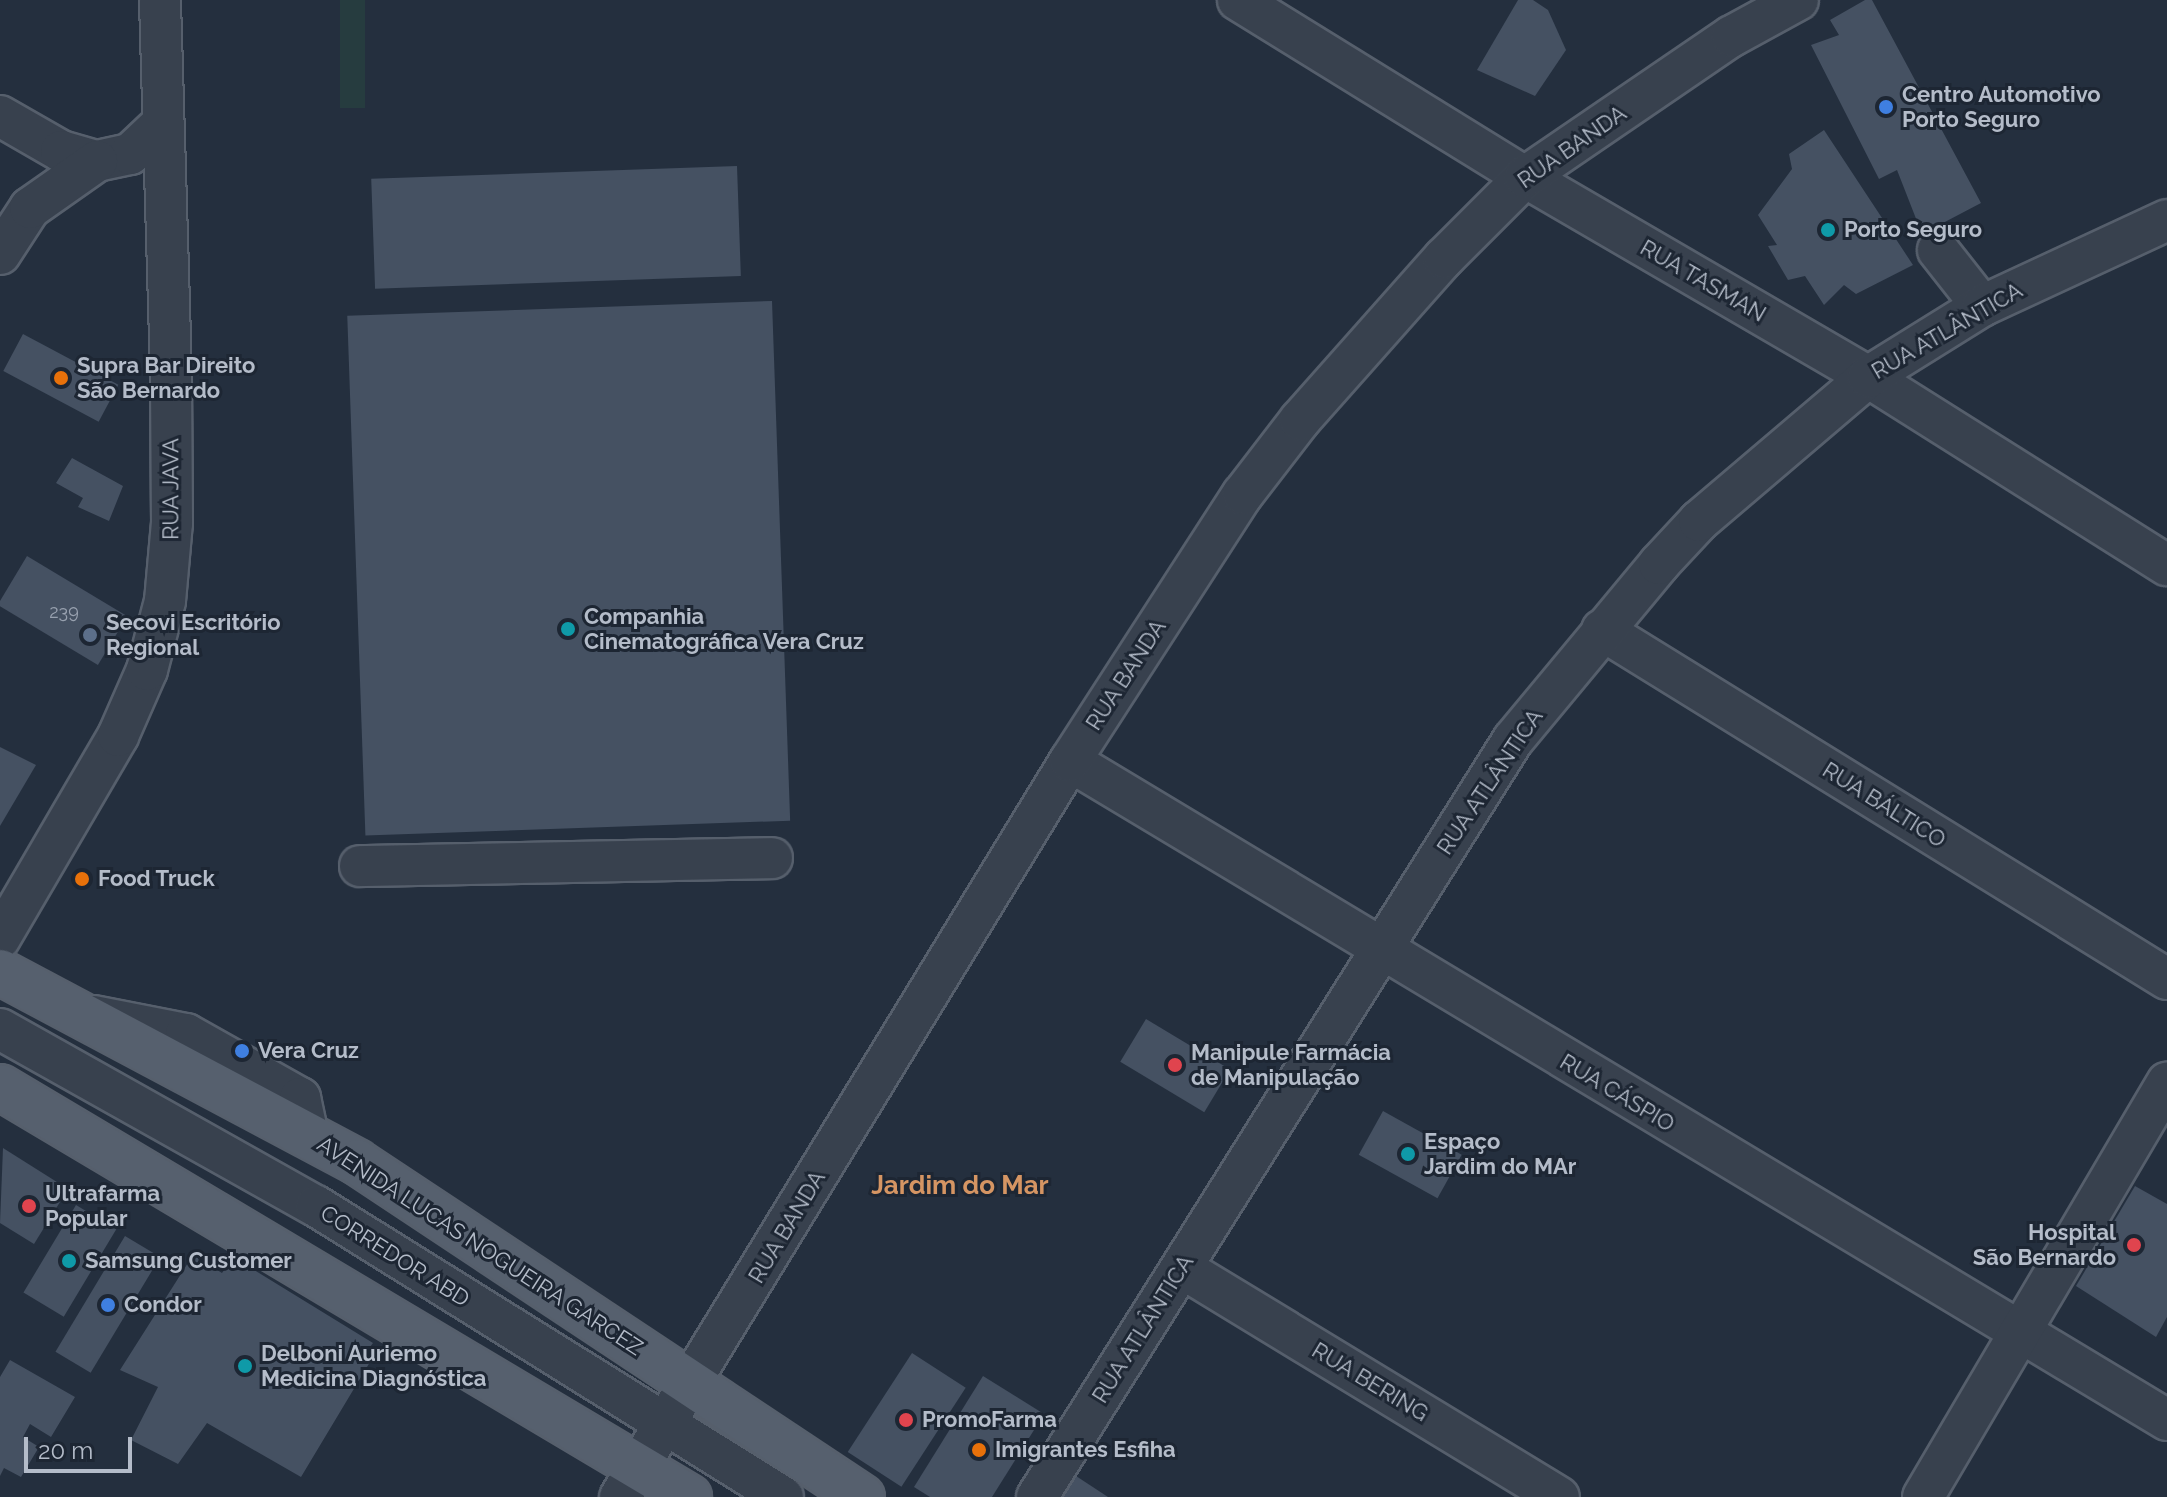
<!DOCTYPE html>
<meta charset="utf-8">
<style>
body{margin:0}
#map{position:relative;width:2167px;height:1497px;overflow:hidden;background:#242f3e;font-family:Raleway,sans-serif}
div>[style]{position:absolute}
.green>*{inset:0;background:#263c3f;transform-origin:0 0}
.building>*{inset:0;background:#455162;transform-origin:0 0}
.roads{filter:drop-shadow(2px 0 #565f6c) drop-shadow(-2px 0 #565f6c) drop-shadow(0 2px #565f6c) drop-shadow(0 -2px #565f6c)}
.minor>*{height:40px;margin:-20px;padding:0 20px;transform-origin:20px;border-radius:20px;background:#38414e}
.major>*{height:44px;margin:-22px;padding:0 22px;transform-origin:22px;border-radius:22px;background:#56606e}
.dots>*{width:22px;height:22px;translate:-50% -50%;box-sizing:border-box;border:4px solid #1d2633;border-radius:50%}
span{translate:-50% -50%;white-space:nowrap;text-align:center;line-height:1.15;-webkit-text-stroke:6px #1d2633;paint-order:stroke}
.number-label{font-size:18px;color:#98a1af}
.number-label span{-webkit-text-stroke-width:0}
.poi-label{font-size:22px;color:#b4bcc9;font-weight:700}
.left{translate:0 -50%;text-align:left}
.right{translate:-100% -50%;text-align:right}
.street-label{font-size:22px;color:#b4bcc9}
.quarter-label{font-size:26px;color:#d59563;font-weight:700}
.scale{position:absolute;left:24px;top:1437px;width:108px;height:36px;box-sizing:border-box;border:4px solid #b4bcc9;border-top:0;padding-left:10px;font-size:24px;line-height:28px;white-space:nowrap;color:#b4bcc9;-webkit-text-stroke:6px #1d2633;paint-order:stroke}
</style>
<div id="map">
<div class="green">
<div style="left:340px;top:0;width:25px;height:108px"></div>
</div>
<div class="building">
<div style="clip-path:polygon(1518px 0,1533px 0,1548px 10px,1566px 50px,1535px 96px,1477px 70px)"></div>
<div style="clip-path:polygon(1865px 0,1872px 0,1981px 203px,1922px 234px,1897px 170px,1879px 179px,1811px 45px,1839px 35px,1830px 20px)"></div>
<div style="clip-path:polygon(1824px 130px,1913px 265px,1856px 294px,1844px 285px,1824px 305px,1805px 276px,1788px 280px,1768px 246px,1777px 245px,1758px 215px,1792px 169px,1789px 154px)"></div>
<div style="left:737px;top:166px;width:110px;height:366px;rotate:88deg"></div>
<div style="left:772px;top:301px;width:520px;height:425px;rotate:88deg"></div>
<div style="left:23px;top:334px;width:108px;height:42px;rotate:28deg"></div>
<div style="clip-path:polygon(72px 458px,123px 486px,109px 521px,78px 507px,83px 498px,56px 483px)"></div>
<div style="left:27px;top:556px;width:117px;height:57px;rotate:31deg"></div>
<div style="clip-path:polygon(0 747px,36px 765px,0 826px)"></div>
<div style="left:1146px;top:1019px;width:98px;height:50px;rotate:31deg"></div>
<div style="left:1383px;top:1111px;width:90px;height:50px;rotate:29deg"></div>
<div style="clip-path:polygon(3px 1148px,68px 1189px,34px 1244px,0 1223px)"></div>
<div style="clip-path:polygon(2135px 1186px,2167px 1204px,2167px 1317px,2156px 1337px,2076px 1286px)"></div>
<div style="left:76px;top:1205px;width:47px;height:102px;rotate:31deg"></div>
<div style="left:125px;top:1236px;width:41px;height:135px;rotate:31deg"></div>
<div style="clip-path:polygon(193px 1255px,222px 1273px,233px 1257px,373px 1343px,364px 1355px,370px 1362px,301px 1477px,207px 1423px,178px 1464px,131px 1440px,158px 1387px,120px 1370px)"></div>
<div style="left:912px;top:1353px;width:64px;height:118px;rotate:33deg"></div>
<div style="clip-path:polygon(10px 1360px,75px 1397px,51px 1437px,30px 1424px,23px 1437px,39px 1447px,21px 1477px,4px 1468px,0 1476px,0 1377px)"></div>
<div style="clip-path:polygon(983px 1376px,1044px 1414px,992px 1497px,930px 1497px,914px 1487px)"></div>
<div style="clip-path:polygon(1073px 1474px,1108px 1497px,1059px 1497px)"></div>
</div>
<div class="roads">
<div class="minor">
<div style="left:1238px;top:0;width:337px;rotate:31.7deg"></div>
<div style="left:1525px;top:177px;width:397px;rotate:30.2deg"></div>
<div style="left:1868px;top:377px;width:353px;rotate:32.2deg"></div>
<div style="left:0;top:116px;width:70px;rotate:29.8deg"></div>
<div style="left:61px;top:151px;width:37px;rotate:16deg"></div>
<div style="left:97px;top:161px;width:34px;rotate:-12deg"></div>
<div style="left:130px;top:154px;width:45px;rotate:-43.2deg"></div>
<div style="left:1938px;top:250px;width:71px;rotate:51.8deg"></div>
<div style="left:0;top:254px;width:55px;rotate:-56.9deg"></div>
<div style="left:30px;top:208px;width:82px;rotate:-35deg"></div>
<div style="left:1602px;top:630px;width:664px;rotate:31.7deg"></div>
<div style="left:1070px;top:761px;width:1280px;rotate:30.99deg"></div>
<div style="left:360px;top:866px;width:412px;rotate:-1.1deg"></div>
<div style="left:0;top:938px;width:234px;rotate:-59.7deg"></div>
<div style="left:118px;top:736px;width:72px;rotate:-66.3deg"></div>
<div style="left:147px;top:670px;width:71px;rotate:-75.4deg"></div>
<div style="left:165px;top:601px;width:78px;rotate:-84.9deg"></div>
<div style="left:172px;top:523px;width:151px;rotate:-90.4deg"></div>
<div style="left:171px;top:372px;width:372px;rotate:-91.7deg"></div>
<div style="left:93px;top:1016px;width:95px;rotate:11deg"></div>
<div style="left:186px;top:1034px;width:131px;rotate:29.3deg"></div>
<div style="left:300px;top:1098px;width:38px;rotate:78deg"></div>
<div style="left:0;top:1029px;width:362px;rotate:29.3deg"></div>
<div style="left:316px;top:1206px;width:550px;rotate:31.93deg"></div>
<div style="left:1182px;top:1268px;width:441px;rotate:31.3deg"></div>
<div style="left:620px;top:1497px;width:863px;rotate:-58.56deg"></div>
<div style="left:1070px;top:761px;width:318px;rotate:-57.1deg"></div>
<div style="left:1243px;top:494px;width:93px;rotate:-52.4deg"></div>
<div style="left:1300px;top:420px;width:217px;rotate:-48.4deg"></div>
<div style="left:1444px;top:258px;width:115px;rotate:-45deg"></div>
<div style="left:1525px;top:177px;width:250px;rotate:-34.3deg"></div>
<div style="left:1732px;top:36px;width:75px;rotate:-28.6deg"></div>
<div style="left:1037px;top:1497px;width:894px;rotate:-57.84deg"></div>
<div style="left:1513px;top:740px;width:229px;rotate:-50.3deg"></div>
<div style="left:1659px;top:564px;width:59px;rotate:-47.1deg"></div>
<div style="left:1699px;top:521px;width:222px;rotate:-40.4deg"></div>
<div style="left:1868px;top:377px;width:134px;rotate:-31.9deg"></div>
<div style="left:1982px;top:306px;width:204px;rotate:-24.9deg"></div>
<div style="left:1923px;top:1497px;width:481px;rotate:-59.5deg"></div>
</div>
<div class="major">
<div style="left:0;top:972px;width:404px;rotate:28deg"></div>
<div style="left:357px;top:1162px;width:606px;rotate:33.56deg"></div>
<div style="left:0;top:1087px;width:802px;rotate:30.76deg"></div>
</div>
</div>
<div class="dots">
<div style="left:1886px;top:107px;background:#3f7fe0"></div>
<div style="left:1828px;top:230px;background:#0f9aa8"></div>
<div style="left:61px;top:378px;background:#e8710a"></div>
<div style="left:568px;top:629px;background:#0f9aa8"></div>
<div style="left:90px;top:635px;background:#5c6f8a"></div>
<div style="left:82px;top:879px;background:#e8710a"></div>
<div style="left:242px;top:1051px;background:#3f7fe0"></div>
<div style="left:1175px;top:1065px;background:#e0444e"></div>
<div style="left:1408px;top:1154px;background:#0f9aa8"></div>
<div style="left:29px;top:1206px;background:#e0444e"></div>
<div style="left:2134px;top:1245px;background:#e0444e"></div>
<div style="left:69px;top:1261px;background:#0f9aa8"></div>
<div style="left:108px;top:1305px;background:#3f7fe0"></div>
<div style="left:245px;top:1366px;background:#0f9aa8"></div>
<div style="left:906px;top:1420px;background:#e0444e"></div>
<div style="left:979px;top:1450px;background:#e8710a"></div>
</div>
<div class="number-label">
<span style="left:64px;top:612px">239</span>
</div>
<div class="poi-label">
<span class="left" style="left:1902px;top:107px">Centro Automotivo<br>Porto Seguro</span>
<span class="left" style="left:1844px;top:230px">Porto Seguro</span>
<span class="left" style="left:77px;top:378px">Supra Bar Direito<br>São Bernardo</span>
<span class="left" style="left:584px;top:629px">Companhia<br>Cinematográfica Vera Cruz</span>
<span class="left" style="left:106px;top:635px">Secovi Escritório<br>Regional</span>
<span class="left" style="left:98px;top:879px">Food Truck</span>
<span class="left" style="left:258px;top:1051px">Vera Cruz</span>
<span class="left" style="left:1191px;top:1065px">Manipule Farmácia<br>de Manipulação</span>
<span class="left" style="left:1424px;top:1154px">Espaço<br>Jardim do MAr</span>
<span class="left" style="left:45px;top:1206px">Ultrafarma<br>Popular</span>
<span class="right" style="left:2116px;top:1245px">Hospital<br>São Bernardo</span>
<span class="left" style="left:85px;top:1261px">Samsung Customer</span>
<span class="left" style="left:124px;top:1305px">Condor</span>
<span class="left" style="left:261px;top:1366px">Delboni Auriemo<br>Medicina Diagnóstica</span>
<span class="left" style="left:922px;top:1420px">PromoFarma</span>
<span class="left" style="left:995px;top:1450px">Imigrantes Esfiha</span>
</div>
<div class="street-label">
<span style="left:1572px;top:147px;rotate:-35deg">RUA BANDA</span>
<span style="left:1703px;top:281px;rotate:30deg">RUA TASMAN</span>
<span style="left:1947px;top:331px;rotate:-30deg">RUA ATLÂNTICA</span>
<span style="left:171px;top:489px;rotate:-90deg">RUA JAVA</span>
<span style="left:1126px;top:675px;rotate:-57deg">RUA BANDA</span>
<span style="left:1490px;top:782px;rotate:-56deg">RUA ATLÂNTICA</span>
<span style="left:1884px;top:805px;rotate:32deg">RUA BÁLTICO</span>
<span style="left:1617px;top:1093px;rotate:31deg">RUA CÁSPIO</span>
<span style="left:787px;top:1227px;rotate:-59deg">RUA BANDA</span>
<span style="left:480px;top:1246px;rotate:33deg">AVENIDA LUCAS NOGUEIRA GARCEZ</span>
<span style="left:395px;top:1256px;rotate:32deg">CORREDOR ABD</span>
<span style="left:1143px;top:1329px;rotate:-58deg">RUA ATLÂNTICA</span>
<span style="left:1370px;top:1382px;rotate:31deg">RUA BERING</span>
</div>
<div class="quarter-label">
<span style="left:960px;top:1186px">Jardim do Mar</span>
</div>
<div class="scale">20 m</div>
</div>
